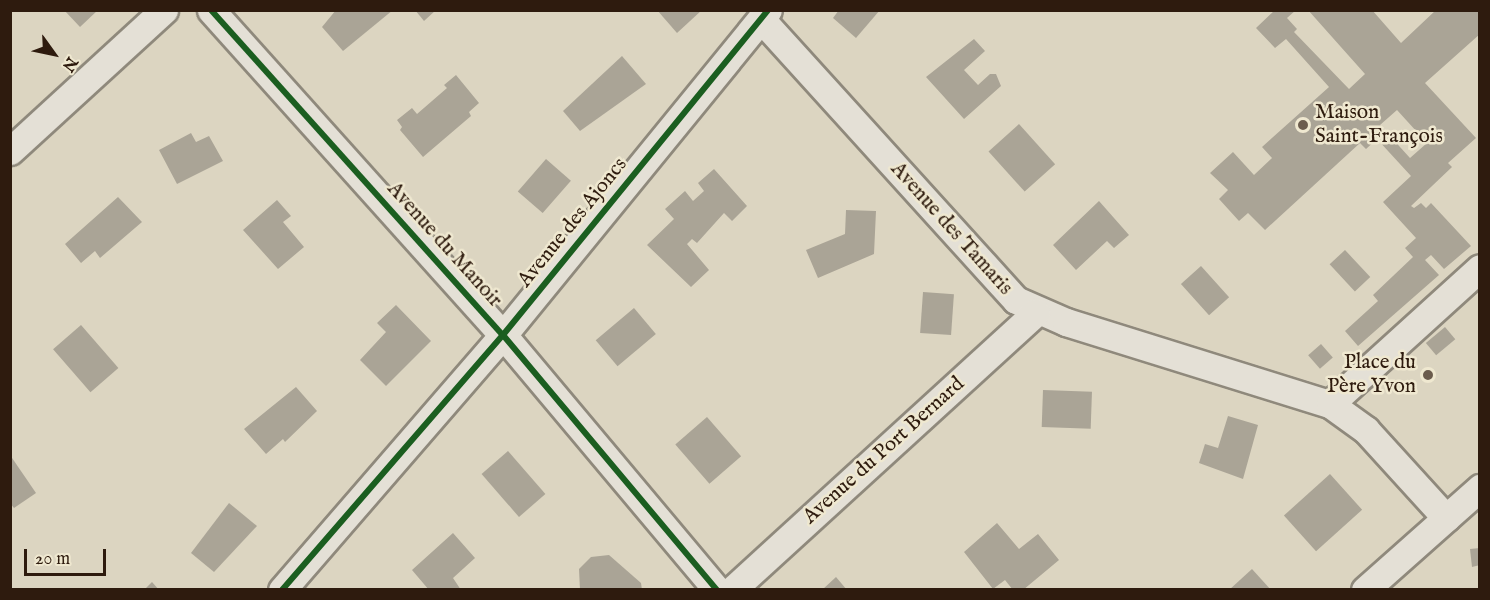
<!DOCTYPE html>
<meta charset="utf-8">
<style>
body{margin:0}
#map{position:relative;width:1490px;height:600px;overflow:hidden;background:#dcd5c1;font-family:"IM FELL English",serif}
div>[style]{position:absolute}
.building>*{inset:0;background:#aaa496;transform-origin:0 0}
.roads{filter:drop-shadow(2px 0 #8f897c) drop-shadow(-2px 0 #8f897c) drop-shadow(0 2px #8f897c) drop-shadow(0 -2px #8f897c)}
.minor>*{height:27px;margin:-13.5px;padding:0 13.5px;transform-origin:13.5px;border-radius:13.5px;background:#e4e0d6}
.cycleway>*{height:6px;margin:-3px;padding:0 3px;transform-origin:3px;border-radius:3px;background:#1b5e20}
.dots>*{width:16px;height:16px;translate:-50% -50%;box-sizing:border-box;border:3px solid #efe8d0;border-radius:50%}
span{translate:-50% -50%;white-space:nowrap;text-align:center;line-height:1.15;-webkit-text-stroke:5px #efe8d0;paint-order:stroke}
.poi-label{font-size:21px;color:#2e1b0e}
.left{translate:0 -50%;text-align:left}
.right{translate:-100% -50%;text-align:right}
.street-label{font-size:21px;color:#2e1b0e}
.frame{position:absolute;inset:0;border:12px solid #2e1b0e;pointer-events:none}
.north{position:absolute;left:24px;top:24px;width:60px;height:60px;-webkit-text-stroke:4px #efe8d0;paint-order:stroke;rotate:123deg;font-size:16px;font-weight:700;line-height:24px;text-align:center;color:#2e1b0e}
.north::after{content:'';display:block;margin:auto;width:21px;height:27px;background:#2e1b0e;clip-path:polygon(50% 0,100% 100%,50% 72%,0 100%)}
.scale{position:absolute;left:24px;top:549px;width:82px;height:27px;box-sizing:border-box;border:3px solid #2e1b0e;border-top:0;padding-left:8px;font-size:18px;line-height:21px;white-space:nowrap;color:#2e1b0e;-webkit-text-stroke:4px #efe8d0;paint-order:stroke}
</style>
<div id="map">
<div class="building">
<div style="clip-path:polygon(64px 10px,98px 10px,80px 27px)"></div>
<div style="clip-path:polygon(336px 10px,393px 10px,343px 51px,322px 27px)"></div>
<div style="clip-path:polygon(415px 10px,436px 10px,424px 21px)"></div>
<div style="clip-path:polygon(657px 10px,702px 10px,677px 33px)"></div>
<div style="clip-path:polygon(839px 10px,880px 10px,856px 38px,833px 18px)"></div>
<div style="clip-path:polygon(evenodd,1275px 10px,1296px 10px,1287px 18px,1297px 29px,1294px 32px,1349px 89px,1365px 74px,1308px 10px,1372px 10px,1401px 43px,1436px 10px,1480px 10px,1480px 34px,1425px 83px,1476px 138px,1448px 163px,1452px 167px,1411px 206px,1414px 208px,1421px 203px,1426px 208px,1431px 203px,1471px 246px,1444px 269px,1431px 255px,1425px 260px,1439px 275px,1358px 346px,1345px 331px,1378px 301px,1373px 295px,1413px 257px,1405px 248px,1416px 238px,1383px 202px,1411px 176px,1377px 139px,1366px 149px,1360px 143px,1265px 230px,1248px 213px,1239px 221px,1219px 199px,1228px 190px,1210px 173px,1233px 152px,1254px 175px,1272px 158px,1262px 147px,1329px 87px,1286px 39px,1275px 48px,1256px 28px,1275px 10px,1397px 110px,1427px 143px,1410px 158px,1380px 125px,1397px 110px)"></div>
<div style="clip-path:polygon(974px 39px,985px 51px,964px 70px,978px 85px,990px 74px,996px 74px,1001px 86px,964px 119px,926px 77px)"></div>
<div style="clip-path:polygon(622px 56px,646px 84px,580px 131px,563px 111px)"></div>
<div style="clip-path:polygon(456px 75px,479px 103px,469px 112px,471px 116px,423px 157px,400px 130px,402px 127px,397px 120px,412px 108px,417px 114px,447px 88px,444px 85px)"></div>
<div style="left:1019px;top:124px;width:54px;height:41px;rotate:48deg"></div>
<div style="clip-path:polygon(191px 133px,196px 142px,209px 136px,223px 161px,177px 184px,159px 150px)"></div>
<div style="left:546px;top:159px;width:33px;height:43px;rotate:41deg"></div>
<div style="clip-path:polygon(714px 169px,747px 206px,732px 221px,724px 213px,697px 243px,692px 239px,687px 244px,709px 270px,691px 287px,647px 245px,674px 219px,665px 209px,685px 191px,693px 201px,704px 191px,698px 183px)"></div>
<div style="clip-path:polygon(118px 197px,142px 222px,100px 258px,95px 251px,81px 263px,65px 244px)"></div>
<div style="clip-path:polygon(277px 200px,291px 216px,283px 222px,304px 247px,278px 269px,243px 230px)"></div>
<div style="clip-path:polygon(1099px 201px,1129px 235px,1114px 248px,1107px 241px,1076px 270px,1053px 245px)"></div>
<div style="clip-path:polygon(846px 210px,876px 211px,874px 254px,818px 278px,806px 250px,845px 234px)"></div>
<div style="left:1345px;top:250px;width:37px;height:21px;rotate:47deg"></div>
<div style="left:1201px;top:266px;width:42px;height:27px;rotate:48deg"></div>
<div style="left:923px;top:292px;width:31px;height:41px;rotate:4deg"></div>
<div style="clip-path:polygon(396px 305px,431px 341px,386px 386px,360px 360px,386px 332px,377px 323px)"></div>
<div style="left:634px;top:308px;width:34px;height:50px;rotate:50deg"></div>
<div style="left:81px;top:325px;width:57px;height:37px;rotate:49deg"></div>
<div style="left:1445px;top:327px;width:16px;height:25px;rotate:50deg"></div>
<div style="left:1321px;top:344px;width:18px;height:17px;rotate:49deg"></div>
<div style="clip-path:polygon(296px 387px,317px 411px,285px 442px,283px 439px,266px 454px,244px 429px)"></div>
<div style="left:1043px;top:390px;width:49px;height:37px;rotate:2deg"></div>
<div style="clip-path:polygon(1228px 416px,1258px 425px,1243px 479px,1199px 463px,1205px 444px,1218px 448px)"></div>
<div style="left:707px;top:417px;width:52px;height:42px;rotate:49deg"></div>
<div style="left:508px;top:451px;width:57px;height:35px;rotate:49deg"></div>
<div style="clip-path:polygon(10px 455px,36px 493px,14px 508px,10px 503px)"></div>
<div style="left:1330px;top:474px;width:48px;height:62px;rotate:48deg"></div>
<div style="clip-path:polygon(229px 503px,257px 526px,214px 572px,191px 553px)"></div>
<div style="clip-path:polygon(997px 523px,1019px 549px,1038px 534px,1059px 560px,1023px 590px,1013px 590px,1005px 580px,993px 589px,964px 552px)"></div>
<div style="clip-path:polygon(453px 533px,475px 558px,453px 578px,461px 590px,429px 590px,412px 570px)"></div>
<div style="clip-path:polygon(1480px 548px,1480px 565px,1472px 567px,1470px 549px)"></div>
<div style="clip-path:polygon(609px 555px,641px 583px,642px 590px,580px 590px,579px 569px,591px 557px)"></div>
<div style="clip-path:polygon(1252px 569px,1271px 590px,1229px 590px)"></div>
<div style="clip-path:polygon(836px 577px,847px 590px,822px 590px)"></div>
<div style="clip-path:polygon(152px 582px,159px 590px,144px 590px)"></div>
</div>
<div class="roads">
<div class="minor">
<div style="left:211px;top:10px;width:437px;rotate:48.1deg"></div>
<div style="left:503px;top:335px;width:333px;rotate:50deg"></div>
<div style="left:761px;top:19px;width:379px;rotate:47.8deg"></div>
<div style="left:1016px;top:300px;width:55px;rotate:23.7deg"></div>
<div style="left:1066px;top:322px;width:276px;rotate:17.3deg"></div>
<div style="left:10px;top:151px;width:209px;rotate:-42.5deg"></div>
<div style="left:1446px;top:518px;width:119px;rotate:-132.3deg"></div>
<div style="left:1366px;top:430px;width:44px;rotate:-144.2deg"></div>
<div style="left:1330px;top:404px;width:202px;rotate:-42.2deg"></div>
<div style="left:282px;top:590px;width:337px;rotate:-49.1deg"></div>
<div style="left:503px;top:335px;width:419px;rotate:-50.8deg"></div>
<div style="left:732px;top:590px;width:412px;rotate:-42.4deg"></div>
<div style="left:1365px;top:590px;width:154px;rotate:-41.6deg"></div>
</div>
</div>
<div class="cycleway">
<div style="left:211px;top:10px;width:437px;rotate:48.1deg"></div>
<div style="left:503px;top:335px;width:333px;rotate:50deg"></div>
<div style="left:282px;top:590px;width:337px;rotate:-49.1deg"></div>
<div style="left:503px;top:335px;width:419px;rotate:-50.8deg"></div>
</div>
<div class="dots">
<div style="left:1303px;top:125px;background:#6b5c4d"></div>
<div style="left:1428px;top:375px;background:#6b5c4d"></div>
</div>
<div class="poi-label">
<span class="left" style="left:1315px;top:125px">Maison<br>Saint-François</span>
<span class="right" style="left:1416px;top:375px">Place du<br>Père Yvon</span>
</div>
<div class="street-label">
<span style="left:573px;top:223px;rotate:-51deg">Avenue des Ajoncs</span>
<span style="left:951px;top:229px;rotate:48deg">Avenue des Tamaris</span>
<span style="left:444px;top:245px;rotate:48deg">Avenue du Manoir</span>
<span style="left:884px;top:451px;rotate:-42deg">Avenue du Port Bernard</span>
</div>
<div class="frame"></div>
<div class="north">N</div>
<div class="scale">20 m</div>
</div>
